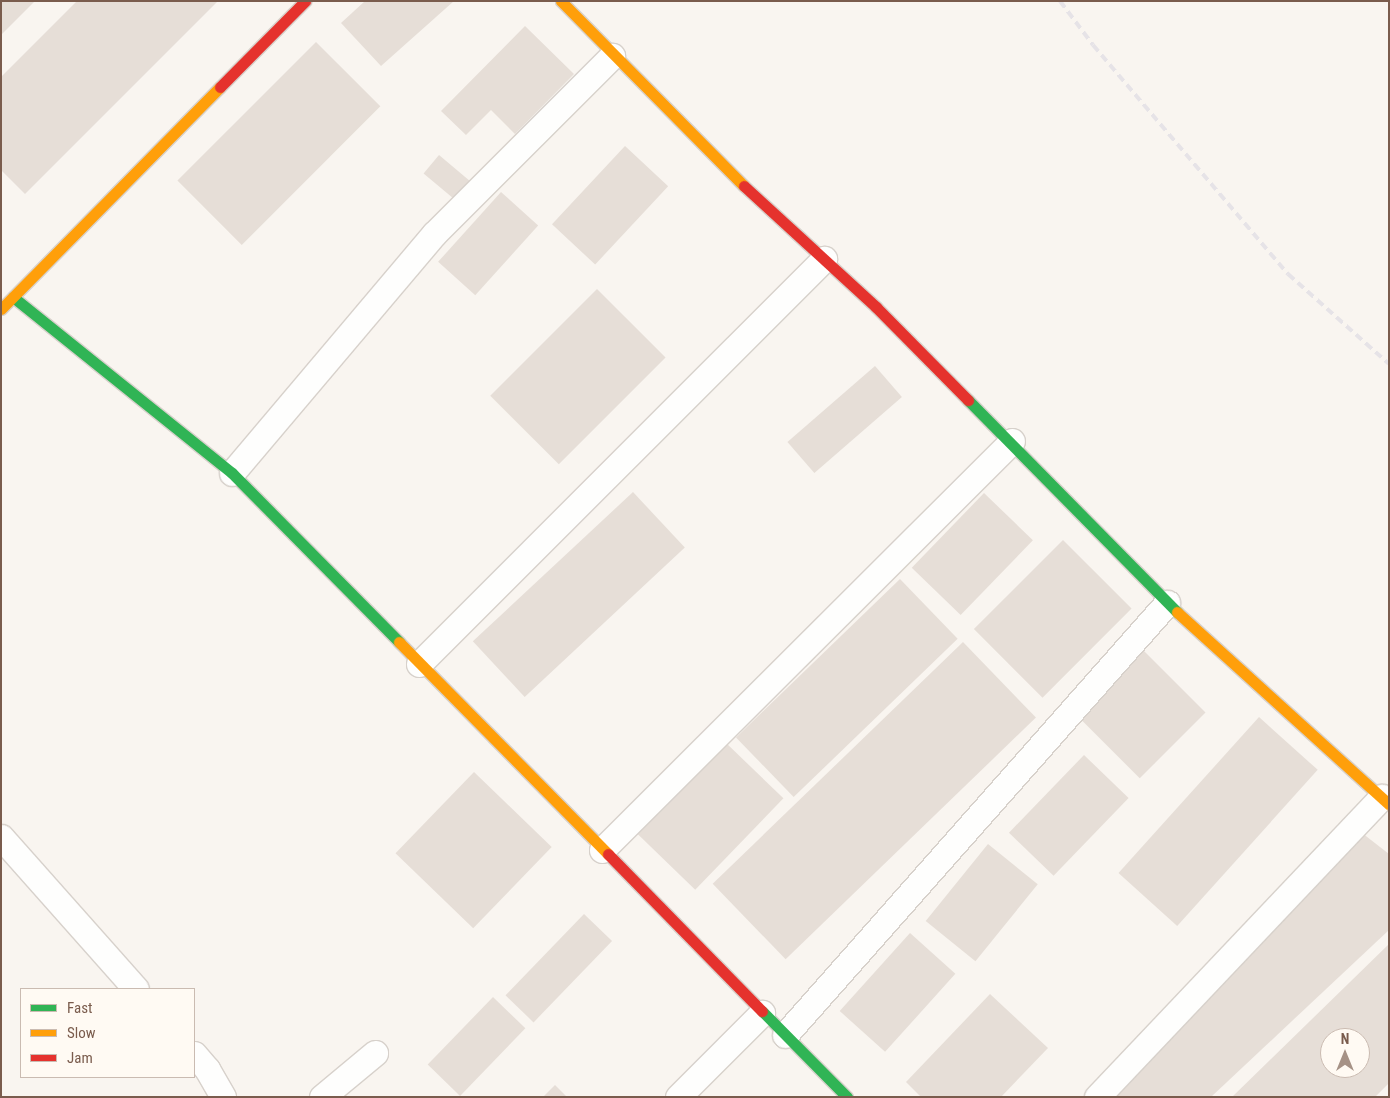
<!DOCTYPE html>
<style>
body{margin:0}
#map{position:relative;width:1390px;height:1098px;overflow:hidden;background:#f9f5f0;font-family:"Roboto Condensed",sans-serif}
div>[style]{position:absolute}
.building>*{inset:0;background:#e6ded7;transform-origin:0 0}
.roads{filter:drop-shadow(1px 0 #d7d1cb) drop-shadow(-1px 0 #d7d1cb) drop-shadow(0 1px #d7d1cb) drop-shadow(0 -1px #d7d1cb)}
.street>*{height:25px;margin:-12.5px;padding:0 12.5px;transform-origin:12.5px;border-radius:12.5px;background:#fefefd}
.fast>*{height:11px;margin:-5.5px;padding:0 5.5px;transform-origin:5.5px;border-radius:5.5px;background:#30b455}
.slow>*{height:11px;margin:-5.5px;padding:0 5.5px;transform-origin:5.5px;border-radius:5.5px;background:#ff9f0a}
.jam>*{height:11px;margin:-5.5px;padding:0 5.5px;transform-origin:5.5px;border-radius:5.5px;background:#e5322d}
.rail>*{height:4px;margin-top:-2px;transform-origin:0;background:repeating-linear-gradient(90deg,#e6e3e7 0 8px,transparent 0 13px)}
span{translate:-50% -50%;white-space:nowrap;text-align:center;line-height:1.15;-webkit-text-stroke:4.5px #fffaf3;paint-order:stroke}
.frame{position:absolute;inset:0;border:2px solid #7a5c4d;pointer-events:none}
.legend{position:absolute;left:20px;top:988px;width:175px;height:90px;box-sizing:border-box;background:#fffaf3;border:1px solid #cabbb1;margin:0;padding:6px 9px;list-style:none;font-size:15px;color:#7a5c4d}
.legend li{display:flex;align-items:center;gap:10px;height:25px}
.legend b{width:25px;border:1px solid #cabbb1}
.north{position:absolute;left:1320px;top:1028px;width:50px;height:50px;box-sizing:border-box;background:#fffaf3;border:1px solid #cabbb1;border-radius:50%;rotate:0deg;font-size:14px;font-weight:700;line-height:20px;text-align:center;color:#7a5c4d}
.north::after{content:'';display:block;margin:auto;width:18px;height:22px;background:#a69286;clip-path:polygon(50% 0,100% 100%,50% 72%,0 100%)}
</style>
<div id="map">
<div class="building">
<div style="clip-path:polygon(1px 1px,35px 1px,1px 35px)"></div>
<div style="clip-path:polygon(77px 1px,218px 1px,25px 194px,1px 170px,1px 77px)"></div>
<div style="clip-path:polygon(365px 1px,454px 1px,381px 66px,341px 23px)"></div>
<div style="clip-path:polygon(525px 26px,574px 74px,515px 134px,491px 110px,466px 135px,441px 111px)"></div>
<div style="left:316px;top:42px;width:91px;height:196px;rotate:45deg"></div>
<div style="left:625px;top:146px;width:59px;height:107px;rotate:43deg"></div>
<div style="left:439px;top:155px;width:43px;height:24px;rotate:40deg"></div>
<div style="left:501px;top:192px;width:50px;height:94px;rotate:42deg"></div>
<div style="left:597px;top:289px;width:97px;height:151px;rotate:45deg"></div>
<div style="left:875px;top:366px;width:41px;height:116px;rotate:49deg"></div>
<div style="left:633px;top:492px;width:76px;height:219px;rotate:47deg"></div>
<div style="left:984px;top:493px;width:68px;height:104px;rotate:44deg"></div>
<div style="left:1063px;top:540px;width:97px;height:126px;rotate:45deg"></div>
<div style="left:900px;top:579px;width:83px;height:228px;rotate:46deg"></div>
<div style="left:963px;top:642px;width:105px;height:348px;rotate:46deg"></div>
<div style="left:1144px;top:651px;width:87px;height:93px;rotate:45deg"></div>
<div style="left:1259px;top:717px;width:79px;height:210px;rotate:42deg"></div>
<div style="left:723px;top:740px;width:84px;height:127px;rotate:44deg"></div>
<div style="left:1084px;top:755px;width:62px;height:108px;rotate:44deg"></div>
<div style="left:474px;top:772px;width:108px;height:113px;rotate:44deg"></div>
<div style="clip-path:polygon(1362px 833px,1389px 854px,1389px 930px,1211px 1097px,1109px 1097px)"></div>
<div style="left:988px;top:844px;width:64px;height:99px;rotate:39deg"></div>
<div style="left:584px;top:914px;width:39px;height:113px;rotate:44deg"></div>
<div style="left:910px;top:933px;width:61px;height:105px;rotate:42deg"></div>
<div style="clip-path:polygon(evenodd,1389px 944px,1389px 1083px,1375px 1097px,1232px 1097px,1389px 944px,1330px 1038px,1360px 1038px,1360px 1068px,1330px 1068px,1330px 1038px)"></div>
<div style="clip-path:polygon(990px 994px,1048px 1048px,1001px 1097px,921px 1097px,906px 1082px)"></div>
<div style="left:493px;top:997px;width:45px;height:94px;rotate:44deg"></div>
<div style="clip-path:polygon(555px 1085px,567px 1097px,543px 1097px)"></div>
</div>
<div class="roads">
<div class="street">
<div style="left:232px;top:473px;width:313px;rotate:-49.8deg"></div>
<div style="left:434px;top:234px;width:252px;rotate:-45deg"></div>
<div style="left:419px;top:664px;width:573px;rotate:-45deg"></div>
<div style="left:1px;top:837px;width:203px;rotate:48.4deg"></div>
<div style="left:602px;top:850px;width:579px;rotate:-44.93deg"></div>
<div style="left:785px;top:1035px;width:577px;rotate:-48.51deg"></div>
<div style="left:194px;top:1054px;width:20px;rotate:49deg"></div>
<div style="left:207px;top:1069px;width:32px;rotate:60deg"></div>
<div style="left:322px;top:1097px;width:69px;rotate:-39.7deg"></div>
<div style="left:678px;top:1097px;width:119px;rotate:-45deg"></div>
<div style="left:1097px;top:1097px;width:414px;rotate:-46.5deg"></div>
</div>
<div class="fast">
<div style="left:13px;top:297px;width:281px;rotate:38.8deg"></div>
<div style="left:232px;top:473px;width:238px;rotate:45.3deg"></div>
<div style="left:968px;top:400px;width:298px;rotate:45.4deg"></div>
<div style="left:762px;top:1011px;width:121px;rotate:45.3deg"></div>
</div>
<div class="slow">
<div style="left:561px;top:1px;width:260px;rotate:45.3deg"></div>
<div style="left:1px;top:309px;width:312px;rotate:-45.4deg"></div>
<div style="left:1177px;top:612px;width:286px;rotate:42.2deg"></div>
<div style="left:399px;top:642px;width:298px;rotate:45.4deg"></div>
</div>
<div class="jam">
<div style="left:220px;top:87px;width:121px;rotate:-45.3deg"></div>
<div style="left:744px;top:186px;width:179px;rotate:42.5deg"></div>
<div style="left:876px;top:307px;width:131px;rotate:45.3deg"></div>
<div style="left:608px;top:854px;width:220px;rotate:45.6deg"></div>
</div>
</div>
<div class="rail">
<div style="left:1060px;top:1px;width:55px;rotate:53.1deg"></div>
<div style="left:1093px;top:45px;width:301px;rotate:49.6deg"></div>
<div style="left:1288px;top:274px;width:135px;rotate:41.7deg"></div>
</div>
<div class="frame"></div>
<ul class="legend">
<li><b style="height:6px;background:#30b455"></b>Fast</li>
<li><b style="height:6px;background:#ff9f0a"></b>Slow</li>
<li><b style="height:6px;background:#e5322d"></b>Jam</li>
</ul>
<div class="north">N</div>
</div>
